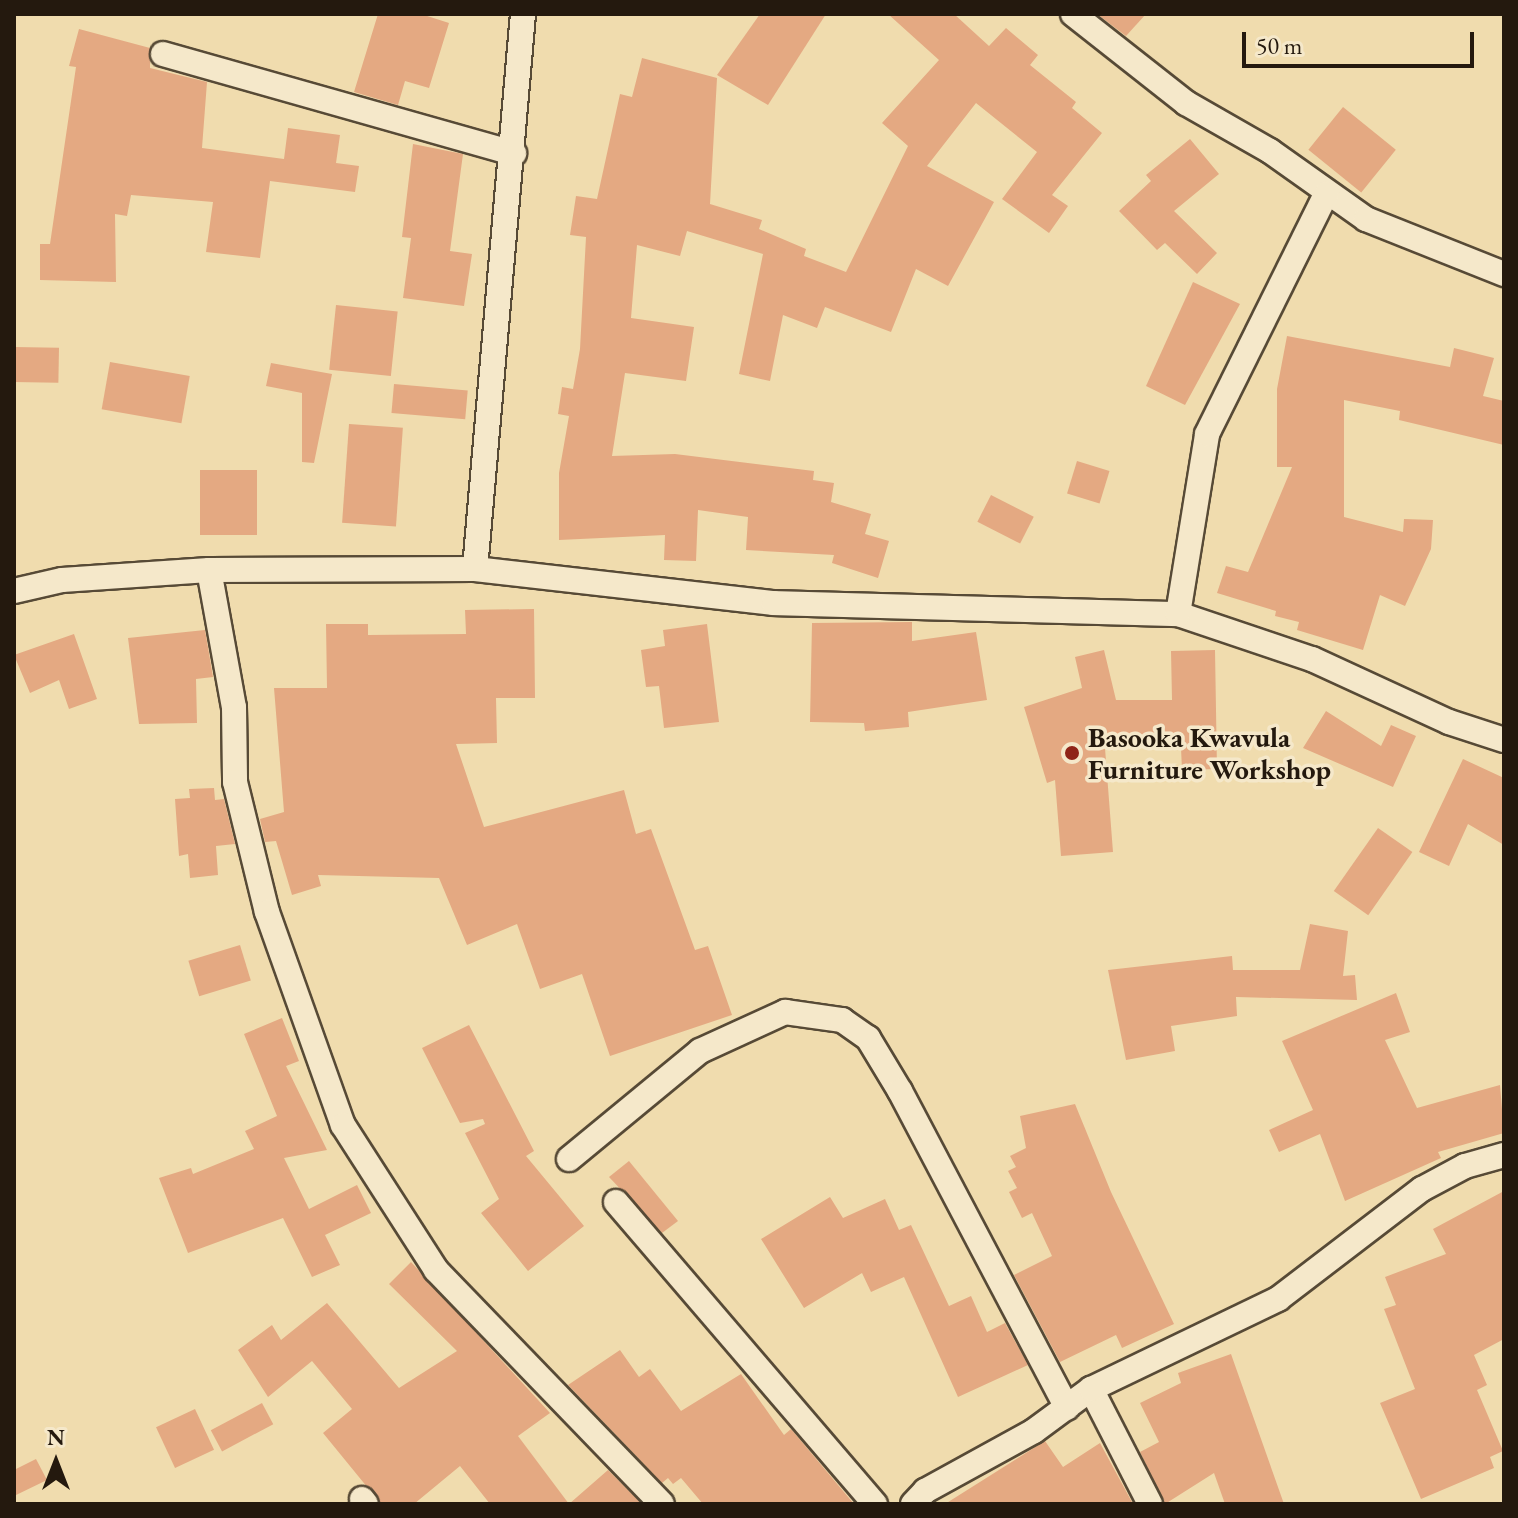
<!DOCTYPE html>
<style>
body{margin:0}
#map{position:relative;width:1518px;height:1518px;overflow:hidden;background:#f0dcae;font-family:"EB Garamond",serif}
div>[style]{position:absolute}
.building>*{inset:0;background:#e4a982;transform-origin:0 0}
.roads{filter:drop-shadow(2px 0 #574a36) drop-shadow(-2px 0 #574a36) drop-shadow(0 2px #574a36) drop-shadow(0 -2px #574a36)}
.minor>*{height:24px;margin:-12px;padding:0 12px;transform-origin:12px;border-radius:12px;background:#f5e8ca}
.dots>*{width:22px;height:22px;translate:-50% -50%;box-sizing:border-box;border:4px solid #f5e8ca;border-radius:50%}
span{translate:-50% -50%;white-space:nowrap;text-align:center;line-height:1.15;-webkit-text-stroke:7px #f5e8ca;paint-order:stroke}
.poi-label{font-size:28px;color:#24190e;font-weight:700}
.left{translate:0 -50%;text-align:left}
.frame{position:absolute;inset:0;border:16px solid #24190e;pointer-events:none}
.north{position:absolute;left:16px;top:1422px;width:80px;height:80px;-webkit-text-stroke:6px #f5e8ca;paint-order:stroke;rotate:0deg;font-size:22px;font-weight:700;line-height:32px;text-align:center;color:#24190e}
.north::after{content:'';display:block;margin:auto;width:28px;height:36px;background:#24190e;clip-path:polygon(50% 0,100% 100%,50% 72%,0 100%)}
.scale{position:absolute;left:1242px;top:32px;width:232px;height:36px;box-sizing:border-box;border:4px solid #24190e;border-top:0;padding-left:10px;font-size:24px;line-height:28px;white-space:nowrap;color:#24190e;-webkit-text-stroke:6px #f5e8ca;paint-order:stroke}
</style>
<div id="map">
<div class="building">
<div style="clip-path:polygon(378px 14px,421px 14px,449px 23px,429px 88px,405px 81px,398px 105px,354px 92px)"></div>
<div style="clip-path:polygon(760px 14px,826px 14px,768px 105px,717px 75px)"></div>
<div style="clip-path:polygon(888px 14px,954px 14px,989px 46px,1006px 28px,1038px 55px,1030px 65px,1076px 102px,1072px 108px,1102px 133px,1052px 195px,1068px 206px,1049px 233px,1002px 199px,1037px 152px,976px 103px,927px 166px,994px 202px,948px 286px,916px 269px,891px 332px,825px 307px,817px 328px,783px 315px,770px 381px,739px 374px,763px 254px,687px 231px,680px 256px,637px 245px,631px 318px,694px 327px,686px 381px,625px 373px,612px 456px,675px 454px,814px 471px,813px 480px,834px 483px,831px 502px,871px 514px,865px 534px,889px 541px,878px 578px,832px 563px,834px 555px,746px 550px,748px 517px,698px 510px,696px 561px,664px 560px,665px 535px,559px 540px,559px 473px,569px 416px,558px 414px,562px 387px,573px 389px,580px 349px,586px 237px,570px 235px,576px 196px,597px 199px,620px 94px,632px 97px,642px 58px,717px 78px,710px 204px,762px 220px,759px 229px,806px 249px,804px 256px,846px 272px,908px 146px,882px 123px,939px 60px)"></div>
<div style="clip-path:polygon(1097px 14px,1146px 14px,1126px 36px)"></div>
<div style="clip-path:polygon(79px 29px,150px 48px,150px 68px,207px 82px,202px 148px,284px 159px,288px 128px,340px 135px,336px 163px,359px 166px,355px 192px,270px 181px,260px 258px,206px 252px,213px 202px,131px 195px,127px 216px,115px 214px,116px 282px,40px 280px,40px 244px,50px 244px,76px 67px,69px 66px)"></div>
<div style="left:1343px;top:107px;width:68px;height:55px;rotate:39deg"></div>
<div style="clip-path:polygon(1190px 139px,1219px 174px,1174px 211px,1217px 253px,1197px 274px,1165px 243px,1157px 250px,1119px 211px,1151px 181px,1146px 175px)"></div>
<div style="clip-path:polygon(413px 144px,463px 154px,450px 251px,472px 254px,464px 306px,403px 298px,411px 238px,402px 237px)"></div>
<div style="clip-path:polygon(1193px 282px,1240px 304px,1185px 405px,1146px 386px)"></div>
<div style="left:336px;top:305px;width:62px;height:65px;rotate:6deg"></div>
<div style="clip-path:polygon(1287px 336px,1450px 367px,1454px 348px,1494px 358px,1483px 396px,1504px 401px,1504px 445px,1399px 420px,1400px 411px,1344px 400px,1344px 517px,1403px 532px,1404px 519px,1433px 520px,1431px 549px,1405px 606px,1380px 595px,1363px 650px,1297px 630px,1299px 622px,1275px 616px,1276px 611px,1217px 593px,1226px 566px,1248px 572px,1292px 467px,1277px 467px,1277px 389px)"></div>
<div style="left:14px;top:347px;width:45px;height:35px;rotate:1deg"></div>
<div style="left:110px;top:362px;width:81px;height:48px;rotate:10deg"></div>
<div style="clip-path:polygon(271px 363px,332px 374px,314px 463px,302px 462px,302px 393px,266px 386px)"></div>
<div style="left:394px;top:384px;width:74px;height:29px;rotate:5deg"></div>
<div style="left:349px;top:424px;width:54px;height:99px;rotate:4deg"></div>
<div style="left:1077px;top:461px;width:34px;height:34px;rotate:17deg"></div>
<div style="left:200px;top:470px;width:57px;height:65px"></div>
<div style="left:991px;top:495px;width:48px;height:30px;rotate:27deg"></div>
<div style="clip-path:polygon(534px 609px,535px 698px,496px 698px,497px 743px,456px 744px,484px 827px,624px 790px,636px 834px,651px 829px,695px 950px,708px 946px,732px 1015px,610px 1056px,582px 974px,540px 989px,517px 924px,467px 945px,439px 878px,318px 875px,321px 886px,292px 895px,276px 841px,265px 842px,260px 819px,284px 812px,274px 688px,327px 688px,326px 624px,368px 624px,368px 635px,466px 634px,465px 610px)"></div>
<div style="clip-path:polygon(912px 622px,912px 641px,976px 632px,987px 700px,908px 712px,909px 727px,865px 731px,864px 723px,810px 722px,812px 623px)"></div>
<div style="clip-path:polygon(707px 624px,719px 722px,664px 728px,659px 686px,646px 687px,641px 650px,665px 646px,663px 630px)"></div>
<div style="clip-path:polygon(205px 630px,213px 677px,196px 679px,197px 723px,139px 724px,128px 638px)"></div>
<div style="clip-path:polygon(74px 634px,97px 699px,69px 709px,59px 680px,30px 693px,14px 655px)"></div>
<div style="clip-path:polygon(1104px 650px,1116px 700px,1172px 700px,1171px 651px,1215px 650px,1217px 769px,1182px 770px,1181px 748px,1105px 748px,1113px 852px,1061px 856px,1055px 780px,1047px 783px,1024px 707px,1082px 688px,1075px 657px)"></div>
<div style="clip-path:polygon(1326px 711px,1381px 746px,1391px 725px,1416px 736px,1393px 787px,1303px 748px)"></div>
<div style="clip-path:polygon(1463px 759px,1504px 778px,1504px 845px,1468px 824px,1449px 866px,1419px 852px)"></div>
<div style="clip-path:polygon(214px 788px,215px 800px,224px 799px,235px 844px,216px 846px,218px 875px,190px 878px,188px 854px,179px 856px,175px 799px,190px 798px,189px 789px)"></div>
<div style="left:1378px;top:828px;width:42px;height:77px;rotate:35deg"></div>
<div style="clip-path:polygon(1310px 924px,1348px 931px,1343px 976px,1355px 975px,1357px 1000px,1236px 997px,1237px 1016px,1171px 1026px,1175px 1051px,1126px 1060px,1108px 970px,1232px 956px,1233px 970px,1300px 970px)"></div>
<div style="left:240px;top:945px;width:37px;height:54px;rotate:73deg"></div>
<div style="clip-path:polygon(1396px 993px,1410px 1032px,1385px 1040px,1417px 1108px,1500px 1085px,1504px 1133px,1438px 1152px,1441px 1158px,1345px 1201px,1320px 1134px,1279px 1152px,1269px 1130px,1313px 1110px,1282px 1041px)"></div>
<div style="clip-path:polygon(282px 1018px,299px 1061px,286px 1066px,327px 1150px,284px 1158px,309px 1209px,357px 1185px,371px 1213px,325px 1235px,340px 1265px,312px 1277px,283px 1218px,188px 1253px,159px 1178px,191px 1168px,193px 1174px,254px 1149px,245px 1131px,277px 1116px,244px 1034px)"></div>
<div style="clip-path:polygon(469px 1025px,534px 1151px,526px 1156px,584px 1226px,528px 1271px,481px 1213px,499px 1199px,465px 1133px,485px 1124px,483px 1119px,460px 1123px,422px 1048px)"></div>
<div style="clip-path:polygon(1075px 1104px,1111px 1192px,1174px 1324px,1122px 1348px,1116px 1335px,1060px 1362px,1014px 1275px,1052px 1256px,1032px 1213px,1022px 1218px,1009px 1192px,1017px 1188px,1008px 1171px,1016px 1167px,1010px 1156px,1026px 1148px,1020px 1116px)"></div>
<div style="clip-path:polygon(629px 1161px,678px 1221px,662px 1233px,609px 1177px)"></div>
<div style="clip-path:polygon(1504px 1191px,1504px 1339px,1474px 1355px,1487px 1385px,1477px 1390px,1503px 1451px,1490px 1457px,1494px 1468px,1421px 1499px,1380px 1403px,1415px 1389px,1384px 1309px,1396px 1305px,1385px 1277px,1446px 1254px,1433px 1229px)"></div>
<div style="clip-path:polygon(830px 1197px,843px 1218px,885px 1199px,899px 1230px,911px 1225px,949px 1306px,971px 1296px,987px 1332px,1005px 1323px,1028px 1365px,958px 1397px,904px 1277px,871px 1292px,862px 1273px,804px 1308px,761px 1239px)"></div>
<div style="clip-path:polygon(411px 1262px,550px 1413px,518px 1436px,569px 1504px,608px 1470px,640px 1502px,638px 1504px,490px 1504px,460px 1466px,414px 1504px,381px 1504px,323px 1433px,352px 1409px,312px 1361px,268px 1397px,238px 1350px,272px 1325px,281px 1340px,327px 1303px,399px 1388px,457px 1351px,389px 1284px)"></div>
<div style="clip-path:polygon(620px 1350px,639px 1377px,650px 1369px,681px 1411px,741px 1374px,784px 1435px,791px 1429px,854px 1504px,703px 1504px,681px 1478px,673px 1484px,668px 1478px,662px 1483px,568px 1385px)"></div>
<div style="clip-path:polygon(1231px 1354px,1284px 1504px,1225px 1504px,1214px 1473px,1165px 1504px,1140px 1452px,1159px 1442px,1140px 1403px,1181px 1383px,1178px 1373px)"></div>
<div style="left:262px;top:1403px;width:24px;height:58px;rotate:62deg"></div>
<div style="left:195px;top:1409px;width:45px;height:43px;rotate:65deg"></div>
<div style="clip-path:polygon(1045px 1441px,1063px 1467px,1100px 1443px,1133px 1504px,945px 1504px)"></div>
<div style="clip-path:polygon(36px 1459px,47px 1480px,14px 1496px,14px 1470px)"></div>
</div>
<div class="roads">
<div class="minor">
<div style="left:1073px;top:14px;width:144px;rotate:38.2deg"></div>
<div style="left:1186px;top:103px;width:97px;rotate:29.7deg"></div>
<div style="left:1270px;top:151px;width:118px;rotate:35.3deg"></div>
<div style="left:1366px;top:219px;width:149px;rotate:21.7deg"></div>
<div style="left:163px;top:54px;width:365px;rotate:15.8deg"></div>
<div style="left:475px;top:569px;width:557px;rotate:-85.06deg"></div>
<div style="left:209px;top:570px;width:139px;rotate:79.7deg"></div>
<div style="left:234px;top:707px;width:75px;rotate:89.2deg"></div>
<div style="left:235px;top:782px;width:134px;rotate:76.2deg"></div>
<div style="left:267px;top:912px;width:226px;rotate:70.4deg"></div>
<div style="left:343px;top:1125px;width:172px;rotate:57.3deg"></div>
<div style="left:436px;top:1270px;width:325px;rotate:46deg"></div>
<div style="left:14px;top:591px;width:49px;rotate:-12.9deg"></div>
<div style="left:62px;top:580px;width:147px;rotate:-3.9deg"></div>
<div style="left:209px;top:570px;width:266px;rotate:-0.2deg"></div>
<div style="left:475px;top:569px;width:301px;rotate:6.5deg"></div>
<div style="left:774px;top:603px;width:404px;rotate:1.6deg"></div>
<div style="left:1178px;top:614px;width:141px;rotate:18.6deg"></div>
<div style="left:1312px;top:659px;width:151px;rotate:24.7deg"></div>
<div style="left:1449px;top:722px;width:58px;rotate:18.1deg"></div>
<div style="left:1178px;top:614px;width:182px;rotate:-80.8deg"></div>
<div style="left:1207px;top:434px;width:268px;rotate:-63.6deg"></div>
<div style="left:569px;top:1159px;width:170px;rotate:-39.5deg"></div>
<div style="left:700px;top:1051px;width:94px;rotate:-24.6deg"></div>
<div style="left:785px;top:1012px;width:58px;rotate:8deg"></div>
<div style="left:842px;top:1020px;width:32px;rotate:35deg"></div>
<div style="left:868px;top:1038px;width:62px;rotate:58.9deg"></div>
<div style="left:900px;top:1091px;width:358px;rotate:62.2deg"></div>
<div style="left:616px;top:1202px;width:398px;rotate:49.4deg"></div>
<div style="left:1091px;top:1389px;width:129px;rotate:62.8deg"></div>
<div style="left:362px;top:1499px;width:6px;rotate:51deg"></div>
<div style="left:913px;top:1504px;width:18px;rotate:-47deg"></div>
<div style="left:925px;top:1491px;width:124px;rotate:-28.8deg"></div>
<div style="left:1034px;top:1431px;width:71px;rotate:-36.4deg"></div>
<div style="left:1091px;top:1389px;width:208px;rotate:-25.7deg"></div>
<div style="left:1278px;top:1299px;width:181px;rotate:-37.4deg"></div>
<div style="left:1422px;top:1189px;width:49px;rotate:-28.1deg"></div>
<div style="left:1465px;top:1166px;width:41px;rotate:-15.8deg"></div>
</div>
</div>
<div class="dots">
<div style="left:1072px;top:753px;background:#8f2418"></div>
</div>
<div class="poi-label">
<span class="left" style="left:1088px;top:753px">Basooka Kwavula<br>Furniture Workshop</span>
</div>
<div class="frame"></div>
<div class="north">N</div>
<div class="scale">50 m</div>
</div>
